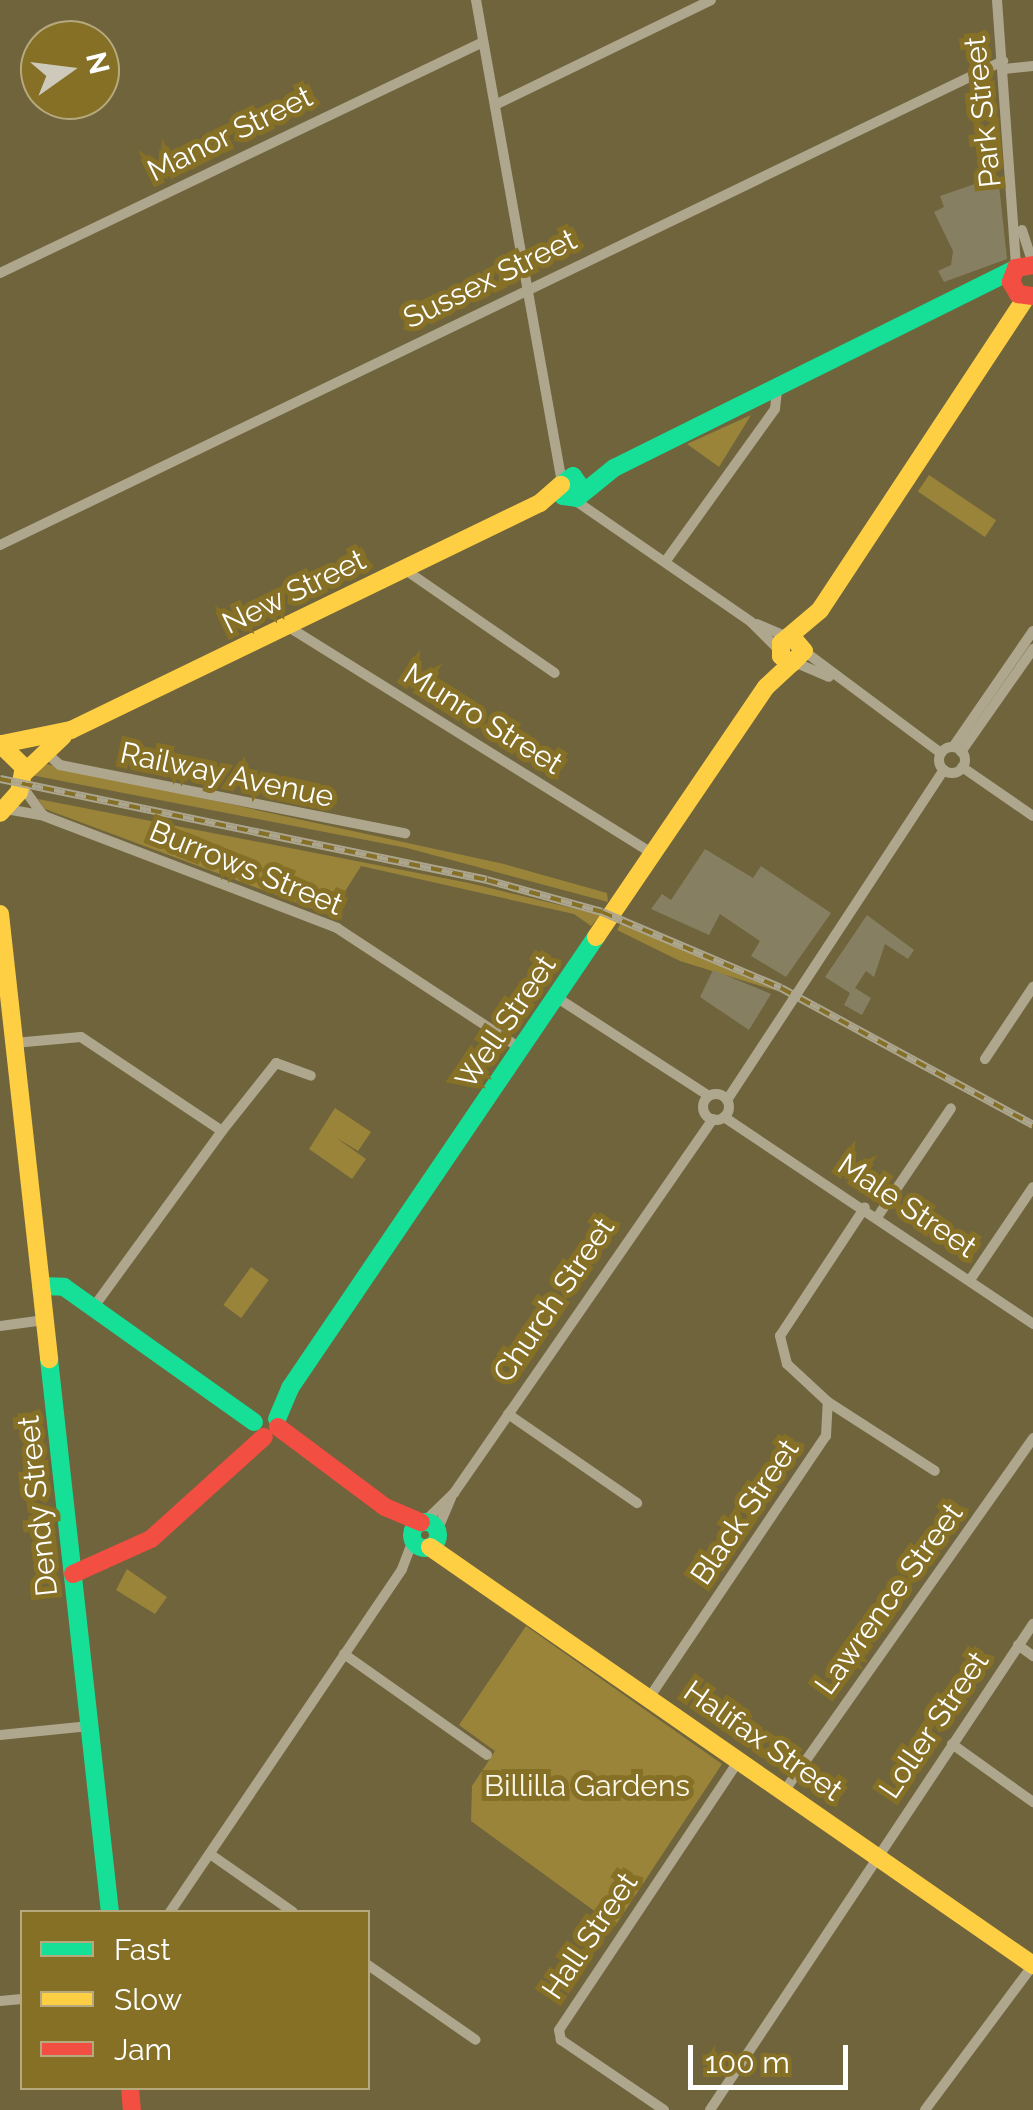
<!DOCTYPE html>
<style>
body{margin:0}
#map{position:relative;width:1033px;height:2110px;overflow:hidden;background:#6f643c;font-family:Raleway,sans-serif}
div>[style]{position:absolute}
.green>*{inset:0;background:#9a843a;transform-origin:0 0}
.building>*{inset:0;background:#877f61}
.street>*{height:10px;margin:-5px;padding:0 5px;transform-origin:5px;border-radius:5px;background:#aea78e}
.street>.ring{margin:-5px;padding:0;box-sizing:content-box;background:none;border:10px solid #aea78e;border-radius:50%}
.fast>*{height:18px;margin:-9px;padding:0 9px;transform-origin:9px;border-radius:9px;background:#16e098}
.fast>.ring{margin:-9px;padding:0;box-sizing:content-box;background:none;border:18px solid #16e098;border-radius:50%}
.slow>*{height:18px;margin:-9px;padding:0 9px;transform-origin:9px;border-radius:9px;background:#ffcf43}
.jam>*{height:18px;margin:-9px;padding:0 9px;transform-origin:9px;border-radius:9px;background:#f24e42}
.rail>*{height:8px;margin-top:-4px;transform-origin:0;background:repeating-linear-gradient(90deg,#857026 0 11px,#ada68e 0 22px);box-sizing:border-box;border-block:2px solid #ada68e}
span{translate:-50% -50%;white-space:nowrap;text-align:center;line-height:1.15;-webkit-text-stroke:10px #857026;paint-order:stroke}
.street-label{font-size:30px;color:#fff}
.park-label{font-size:30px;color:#fbf7eb}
.legend{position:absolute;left:20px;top:1910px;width:350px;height:180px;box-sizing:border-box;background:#857026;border:2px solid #b6a97d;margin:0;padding:12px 18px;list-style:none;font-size:30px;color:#fff}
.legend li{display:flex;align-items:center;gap:20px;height:50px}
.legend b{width:50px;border:2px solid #b6a97d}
.north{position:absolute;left:20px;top:20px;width:100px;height:100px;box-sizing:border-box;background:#857026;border:2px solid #b6a97d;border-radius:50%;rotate:76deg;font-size:28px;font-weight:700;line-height:40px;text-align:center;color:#fff}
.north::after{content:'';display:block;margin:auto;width:35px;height:45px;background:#cdc9bb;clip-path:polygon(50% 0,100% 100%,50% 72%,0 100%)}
.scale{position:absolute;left:688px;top:2045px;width:160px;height:45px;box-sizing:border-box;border:5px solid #fff;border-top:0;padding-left:12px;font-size:30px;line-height:35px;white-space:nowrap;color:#fff;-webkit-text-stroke:8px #857026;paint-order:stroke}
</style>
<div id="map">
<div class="green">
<div style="clip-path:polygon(751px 415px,719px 467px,687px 444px)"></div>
<div style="left:929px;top:475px;width:81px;height:20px;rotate:34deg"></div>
<div style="clip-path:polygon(46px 764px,504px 864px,607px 893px,608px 902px,407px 848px,31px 775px)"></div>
<div style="clip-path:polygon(38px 799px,469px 883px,601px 915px,591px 926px,574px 914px,361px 866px,330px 915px,45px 809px)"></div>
<div style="clip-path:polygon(621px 923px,668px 942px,777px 991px,680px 961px,617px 930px)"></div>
<div style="clip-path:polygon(335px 1108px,371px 1132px,358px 1151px,335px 1137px,366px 1159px,352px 1179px,309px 1149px)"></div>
<div style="left:251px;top:1267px;width:22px;height:47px;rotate:36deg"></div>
<div style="clip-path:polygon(127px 1569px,167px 1597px,155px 1614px,116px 1590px)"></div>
<div style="clip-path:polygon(526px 1626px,722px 1764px,615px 1926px,471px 1821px,472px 1786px,495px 1751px,459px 1725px)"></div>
</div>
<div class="building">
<div style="clip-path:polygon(998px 176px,1007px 259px,944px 282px,938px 271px,951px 265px,953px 251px,934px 212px,944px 207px,940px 196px)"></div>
<div style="clip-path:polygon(705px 849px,753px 878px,761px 866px,831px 913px,786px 977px,751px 956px,760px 941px,720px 914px,709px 935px,651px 909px,662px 894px,671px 900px)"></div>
<div style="clip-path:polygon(867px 915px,914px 950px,908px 959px,885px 944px,874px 977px,866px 971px,855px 988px,871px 998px,862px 1015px,844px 1005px,850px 993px,825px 977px)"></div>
<div style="clip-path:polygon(713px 970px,771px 994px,749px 1030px,700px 997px)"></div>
</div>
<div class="street">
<div style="left:476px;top:0;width:489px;rotate:79.9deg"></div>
<div style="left:997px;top:0;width:269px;rotate:85.9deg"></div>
<div style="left:1004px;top:69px;width:29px;rotate:-6deg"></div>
<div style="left:495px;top:105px;width:240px;rotate:-25.9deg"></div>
<div style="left:1022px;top:230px;width:36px;rotate:72deg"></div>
<div style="left:0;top:273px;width:535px;rotate:-25.56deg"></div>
<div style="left:573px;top:499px;width:216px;rotate:34.6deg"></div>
<div style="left:751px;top:622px;width:40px;rotate:45deg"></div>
<div style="left:0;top:545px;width:1114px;rotate:-25.76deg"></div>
<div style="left:665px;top:562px;width:188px;rotate:-54.3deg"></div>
<div style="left:775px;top:409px;width:20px;rotate:-84deg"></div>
<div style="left:404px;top:569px;width:183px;rotate:34.6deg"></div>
<div style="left:757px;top:624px;width:36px;rotate:23deg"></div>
<div style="left:287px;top:626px;width:431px;rotate:31.9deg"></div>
<div style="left:804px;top:651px;width:171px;rotate:36.7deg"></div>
<div style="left:794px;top:662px;width:38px;rotate:23deg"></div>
<div style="left:953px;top:747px;width:141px;rotate:-55.4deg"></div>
<div class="ring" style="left:939px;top:747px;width:16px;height:16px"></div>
<div style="left:45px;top:752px;width:20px;rotate:41deg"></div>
<div style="left:60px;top:765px;width:352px;rotate:11.2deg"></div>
<div style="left:961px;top:752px;width:126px;rotate:-55deg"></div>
<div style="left:962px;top:767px;width:86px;rotate:34.6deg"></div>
<div style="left:21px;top:785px;width:37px;rotate:54deg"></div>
<div style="left:6px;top:809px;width:39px;rotate:10deg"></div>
<div style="left:44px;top:816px;width:314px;rotate:20.9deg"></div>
<div style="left:337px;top:928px;width:220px;rotate:33.3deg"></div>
<div style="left:556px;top:997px;width:182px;rotate:32.9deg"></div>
<div style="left:14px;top:1043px;width:67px;rotate:-5.1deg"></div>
<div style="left:81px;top:1037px;width:169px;rotate:33.7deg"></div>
<div style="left:222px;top:1131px;width:219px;rotate:126.1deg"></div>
<div style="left:985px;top:1059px;width:87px;rotate:-56.3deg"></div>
<div class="ring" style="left:703px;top:1094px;width:16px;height:16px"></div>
<div style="left:727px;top:1100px;width:395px;rotate:-56.7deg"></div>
<div style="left:724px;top:1117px;width:372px;rotate:33.8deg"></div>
<div style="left:222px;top:1131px;width:87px;rotate:-51.5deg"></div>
<div style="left:276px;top:1063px;width:37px;rotate:20deg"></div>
<div style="left:878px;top:1216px;width:130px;rotate:-55.9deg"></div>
<div style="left:970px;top:1280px;width:112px;rotate:-55.9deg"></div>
<div style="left:0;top:1326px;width:45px;rotate:-7.6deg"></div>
<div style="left:828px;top:1402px;width:127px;rotate:32.8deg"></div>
<div style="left:508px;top:1414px;width:157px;rotate:34.6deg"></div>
<div style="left:424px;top:1522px;width:42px;rotate:-44deg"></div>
<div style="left:454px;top:1493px;width:455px;rotate:-55.3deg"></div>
<div style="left:437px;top:1531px;width:36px;rotate:-67deg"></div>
<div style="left:1018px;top:1645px;width:19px;rotate:36deg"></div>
<div style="left:344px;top:1654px;width:175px;rotate:35.2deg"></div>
<div style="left:651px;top:1695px;width:313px;rotate:-56deg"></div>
<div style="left:826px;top:1436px;width:34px;rotate:-87deg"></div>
<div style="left:828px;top:1402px;width:56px;rotate:-137.2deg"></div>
<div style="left:787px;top:1364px;width:29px;rotate:-104deg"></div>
<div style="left:780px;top:1336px;width:154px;rotate:-56.6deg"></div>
<div style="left:0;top:1735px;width:90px;rotate:-5.7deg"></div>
<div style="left:952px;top:1744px;width:100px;rotate:35.6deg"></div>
<div style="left:785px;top:1790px;width:431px;rotate:-54.8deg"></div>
<div style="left:210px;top:1854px;width:101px;rotate:34.9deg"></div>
<div style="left:170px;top:1912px;width:414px;rotate:-55.9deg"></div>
<div style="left:402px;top:1569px;width:31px;rotate:-69deg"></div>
<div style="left:368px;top:1965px;width:131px;rotate:34.8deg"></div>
<div style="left:0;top:2001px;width:22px;rotate:-5deg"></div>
<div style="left:664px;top:2110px;width:125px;rotate:-145.8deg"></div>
<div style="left:561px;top:2040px;width:10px;rotate:-101deg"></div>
<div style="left:559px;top:2030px;width:326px;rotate:-56.3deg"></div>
<div style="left:710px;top:2110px;width:584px;rotate:-56.39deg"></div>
<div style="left:925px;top:2110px;width:181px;rotate:-53.3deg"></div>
</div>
<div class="fast">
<div style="left:583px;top:490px;width:17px;rotate:-126deg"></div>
<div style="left:573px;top:476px;width:15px;rotate:143deg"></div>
<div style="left:561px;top:485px;width:11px;rotate:80deg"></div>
<div style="left:563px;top:496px;width:14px;rotate:8deg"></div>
<div style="left:577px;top:498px;width:48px;rotate:-39deg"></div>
<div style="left:614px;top:468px;width:448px;rotate:-26.4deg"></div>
<div style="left:41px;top:1286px;width:23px;rotate:2deg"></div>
<div style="left:64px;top:1287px;width:233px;rotate:35.4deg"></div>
<div style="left:49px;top:1359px;width:556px;rotate:83.71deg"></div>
<div style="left:277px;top:1419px;width:34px;rotate:-67deg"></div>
<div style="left:290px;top:1388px;width:545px;rotate:-55.84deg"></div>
<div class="ring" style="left:412px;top:1522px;width:8px;height:8px"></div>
</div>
<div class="slow">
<div style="left:793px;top:638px;width:17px;rotate:50deg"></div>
<div style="left:804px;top:651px;width:17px;rotate:135deg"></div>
<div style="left:792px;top:663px;width:13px;rotate:-148deg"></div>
<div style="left:781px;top:656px;width:13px;rotate:-90deg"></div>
<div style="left:781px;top:643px;width:51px;rotate:-40.2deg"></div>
<div style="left:820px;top:610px;width:375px;rotate:-56.6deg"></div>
<div style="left:0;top:744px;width:33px;rotate:44deg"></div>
<div style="left:24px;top:767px;width:25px;rotate:101deg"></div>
<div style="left:19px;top:792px;width:28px;rotate:132deg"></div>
<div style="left:2px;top:744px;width:70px;rotate:-11.5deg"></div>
<div style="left:71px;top:730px;width:521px;rotate:-25.83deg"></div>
<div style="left:540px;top:503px;width:28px;rotate:-41deg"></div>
<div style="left:23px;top:774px;width:55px;rotate:-43.5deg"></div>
<div style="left:0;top:914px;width:448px;rotate:83.7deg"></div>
<div style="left:596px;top:937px;width:302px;rotate:-55.8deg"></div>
<div style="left:766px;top:687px;width:35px;rotate:-43deg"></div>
<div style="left:430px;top:1547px;width:734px;rotate:34.73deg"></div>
</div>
<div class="jam">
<div style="left:1033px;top:265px;width:17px;rotate:170deg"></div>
<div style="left:1016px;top:268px;width:15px;rotate:110deg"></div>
<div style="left:1011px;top:282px;width:14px;rotate:60deg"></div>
<div style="left:1018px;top:294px;width:15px;rotate:8deg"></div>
<div style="left:278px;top:1427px;width:134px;rotate:36.8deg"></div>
<div style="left:385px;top:1507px;width:39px;rotate:23deg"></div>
<div style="left:73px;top:1574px;width:85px;rotate:-24.2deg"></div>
<div style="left:151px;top:1539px;width:152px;rotate:-42.1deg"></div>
<div style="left:130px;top:2088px;width:22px;rotate:85deg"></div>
</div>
<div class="rail">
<div style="left:0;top:779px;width:497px;rotate:11.7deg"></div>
<div style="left:487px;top:880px;width:119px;rotate:15.5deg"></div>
<div style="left:602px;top:912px;width:194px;rotate:23deg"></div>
<div style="left:781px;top:988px;width:287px;rotate:28.5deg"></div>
</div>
<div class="street-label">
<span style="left:983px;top:112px;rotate:-96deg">Park Street</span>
<span style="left:230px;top:134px;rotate:-26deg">Manor Street</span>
<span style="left:490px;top:279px;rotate:-26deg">Sussex Street</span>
<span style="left:294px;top:592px;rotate:-26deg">New Street</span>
<span style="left:483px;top:719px;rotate:32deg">Munro Street</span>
<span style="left:227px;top:775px;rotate:12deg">Railway Avenue</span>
<span style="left:246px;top:868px;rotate:22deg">Burrows Street</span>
<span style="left:506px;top:1022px;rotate:-56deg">Well Street</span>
<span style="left:907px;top:1206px;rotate:34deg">Male Street</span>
<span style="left:554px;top:1300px;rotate:-56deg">Church Street</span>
<span style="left:38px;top:1506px;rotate:-96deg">Dendy Street</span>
<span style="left:745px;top:1512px;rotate:-56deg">Black Street</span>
<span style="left:889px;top:1599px;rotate:-54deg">Lawrence Street</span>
<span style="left:934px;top:1725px;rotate:-56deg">Loller Street</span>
<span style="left:763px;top:1741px;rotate:35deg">Halifax Street</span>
<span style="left:590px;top:1936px;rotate:-56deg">Hall Street</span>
</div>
<div class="park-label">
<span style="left:587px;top:1786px">Billilla Gardens</span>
</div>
<ul class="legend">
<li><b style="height:12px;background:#16e098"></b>Fast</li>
<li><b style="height:12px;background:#ffcf43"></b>Slow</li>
<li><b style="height:12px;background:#f24e42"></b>Jam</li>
</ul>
<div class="north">N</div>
<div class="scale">100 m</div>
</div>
